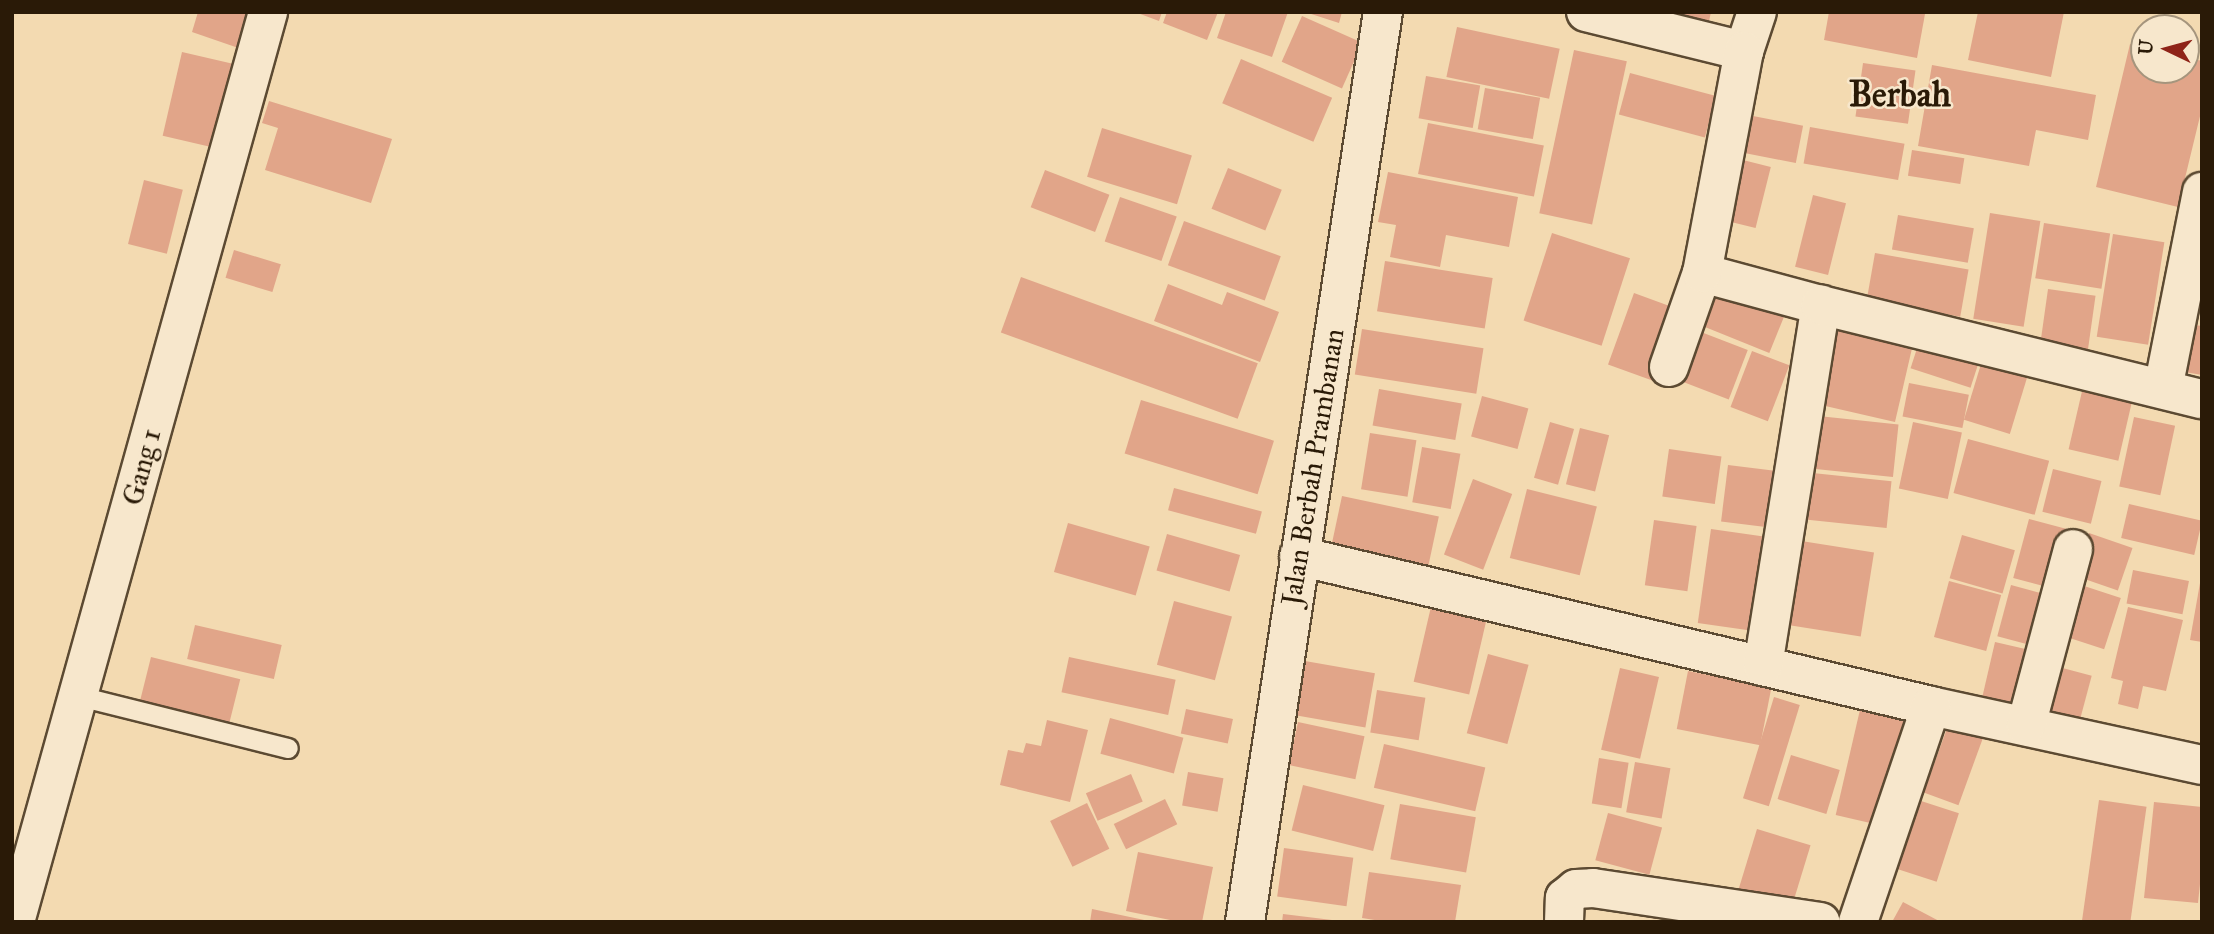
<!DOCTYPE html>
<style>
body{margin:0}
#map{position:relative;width:2214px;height:934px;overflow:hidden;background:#f3dab1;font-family:"IM FELL Great Primer",serif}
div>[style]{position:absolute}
.building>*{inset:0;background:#e1a589;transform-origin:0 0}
.roads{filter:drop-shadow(2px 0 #5c4a32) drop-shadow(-2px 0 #5c4a32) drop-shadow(0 2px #5c4a32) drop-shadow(0 -2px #5c4a32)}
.lane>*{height:19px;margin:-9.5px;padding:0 9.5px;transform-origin:9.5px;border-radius:9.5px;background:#f7e7cc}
.street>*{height:38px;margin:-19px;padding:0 19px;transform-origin:19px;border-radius:19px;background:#f7e7cc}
.secondary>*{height:38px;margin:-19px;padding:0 19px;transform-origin:19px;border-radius:19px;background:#f7e7cc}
span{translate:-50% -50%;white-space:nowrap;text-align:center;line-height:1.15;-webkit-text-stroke:5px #f7e7cc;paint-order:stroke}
.street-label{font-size:28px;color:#2a1a07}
.district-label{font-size:35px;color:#2a1a07;font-weight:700}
.frame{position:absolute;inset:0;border:14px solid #2a1a07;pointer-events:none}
.north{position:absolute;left:2130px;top:14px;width:70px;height:70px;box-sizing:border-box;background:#f7e7cc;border:2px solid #a5957d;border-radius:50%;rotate:275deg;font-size:19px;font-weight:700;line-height:28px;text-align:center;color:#2a1a07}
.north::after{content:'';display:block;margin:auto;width:24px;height:32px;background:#8f2418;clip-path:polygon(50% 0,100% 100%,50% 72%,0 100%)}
</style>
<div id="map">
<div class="building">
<div style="clip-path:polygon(198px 12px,264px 12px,250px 52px,192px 32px)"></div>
<div style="clip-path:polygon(1135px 12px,1162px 12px,1159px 21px)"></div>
<div style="clip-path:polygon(1167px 12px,1218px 12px,1207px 40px,1163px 23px)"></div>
<div style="clip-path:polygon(1226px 12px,1288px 12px,1272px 57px,1217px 38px)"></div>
<div style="clip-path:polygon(1305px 12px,1342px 12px,1339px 23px)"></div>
<div style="clip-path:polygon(1671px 12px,1711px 12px,1708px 26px,1670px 16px)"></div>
<div style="clip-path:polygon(1829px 12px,1925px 14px,1917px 58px,1824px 40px)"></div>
<div style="clip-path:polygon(1978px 12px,2064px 12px,2051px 77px,1968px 60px)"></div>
<div style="left:1302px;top:16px;width:66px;height:50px;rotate:24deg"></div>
<div style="left:1457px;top:27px;width:105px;height:51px;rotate:12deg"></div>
<div style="clip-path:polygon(2130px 44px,2144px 47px,2144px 70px,2186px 70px,2186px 57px,2202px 61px,2202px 108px,2178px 207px,2096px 187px)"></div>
<div style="left:1574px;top:50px;width:54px;height:167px;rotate:12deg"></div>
<div style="left:182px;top:52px;width:52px;height:86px;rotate:13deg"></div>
<div style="left:1241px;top:59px;width:99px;height:48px;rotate:23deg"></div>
<div style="left:1863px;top:63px;width:53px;height:54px;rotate:8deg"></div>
<div style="clip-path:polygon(1932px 65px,2096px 95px,2088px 140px,2036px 130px,2029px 166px,1918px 146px)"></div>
<div style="left:1630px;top:73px;width:89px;height:43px;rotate:15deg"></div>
<div style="left:1426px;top:76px;width:55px;height:43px;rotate:10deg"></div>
<div style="left:1485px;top:88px;width:56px;height:42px;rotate:10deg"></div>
<div style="clip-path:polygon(269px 101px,392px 139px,371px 203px,265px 170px,278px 128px,262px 123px)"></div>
<div style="left:1753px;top:116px;width:51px;height:38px;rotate:11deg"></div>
<div style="left:1428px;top:123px;width:118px;height:52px;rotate:11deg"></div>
<div style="left:1810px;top:127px;width:96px;height:37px;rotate:10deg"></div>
<div style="left:1102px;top:128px;width:94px;height:51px;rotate:17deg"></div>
<div style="left:1912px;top:150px;width:53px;height:26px;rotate:9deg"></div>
<div style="left:1731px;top:157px;width:41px;height:63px;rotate:14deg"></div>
<div style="left:1228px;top:168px;width:58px;height:44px;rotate:22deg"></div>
<div style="left:1045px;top:170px;width:69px;height:40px;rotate:21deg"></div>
<div style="clip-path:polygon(1388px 172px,1518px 197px,1509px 247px,1446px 235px,1440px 267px,1390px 257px,1396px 225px,1378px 222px)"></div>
<div style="left:144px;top:180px;width:40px;height:66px;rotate:14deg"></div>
<div style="left:1813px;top:195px;width:34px;height:74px;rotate:14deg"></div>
<div style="left:1120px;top:197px;width:60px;height:47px;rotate:19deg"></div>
<div style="left:1990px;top:213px;width:51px;height:107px;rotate:9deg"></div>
<div style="left:1898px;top:215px;width:77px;height:35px;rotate:10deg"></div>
<div style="left:1184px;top:221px;width:103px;height:47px;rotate:20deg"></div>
<div style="left:2044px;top:223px;width:67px;height:56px;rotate:9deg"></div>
<div style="left:1552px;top:233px;width:82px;height:92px;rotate:18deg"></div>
<div style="left:2113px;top:234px;width:52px;height:104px;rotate:9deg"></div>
<div style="left:234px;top:250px;width:49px;height:29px;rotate:17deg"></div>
<div style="left:1875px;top:253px;width:95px;height:48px;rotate:10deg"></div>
<div style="left:1385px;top:261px;width:109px;height:51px;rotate:9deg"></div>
<div style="left:1712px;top:276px;width:82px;height:50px;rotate:22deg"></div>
<div style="left:1021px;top:277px;width:252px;height:59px;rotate:20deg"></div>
<div style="clip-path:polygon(1168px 284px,1222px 305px,1227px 292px,1279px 312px,1260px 362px,1154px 321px)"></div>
<div style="left:2048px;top:289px;width:48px;height:62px;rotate:8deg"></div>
<div style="left:1634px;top:293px;width:53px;height:76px;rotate:20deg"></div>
<div style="left:1831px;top:317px;width:86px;height:88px;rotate:13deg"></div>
<div style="clip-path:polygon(2187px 324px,2202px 326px,2202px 375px,2179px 371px)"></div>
<div style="left:1688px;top:327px;width:64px;height:53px;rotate:21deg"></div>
<div style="left:1362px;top:329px;width:123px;height:46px;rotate:9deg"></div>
<div style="left:1922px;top:333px;width:63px;height:37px;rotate:18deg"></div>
<div style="left:1752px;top:351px;width:40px;height:60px;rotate:21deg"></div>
<div style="left:1985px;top:351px;width:48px;height:72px;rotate:17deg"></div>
<div style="left:1909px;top:383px;width:61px;height:34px;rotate:11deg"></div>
<div style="left:2083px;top:387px;width:51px;height:64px;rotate:13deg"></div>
<div style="left:1379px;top:389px;width:84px;height:37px;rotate:10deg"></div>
<div style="left:1482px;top:396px;width:48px;height:42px;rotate:15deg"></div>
<div style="left:1141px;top:400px;width:139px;height:56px;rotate:17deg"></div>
<div style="left:1809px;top:415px;width:90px;height:53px;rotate:6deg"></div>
<div style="left:2134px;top:417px;width:42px;height:71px;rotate:12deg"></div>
<div style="left:1550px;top:422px;width:25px;height:58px;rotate:16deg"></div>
<div style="left:1913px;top:422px;width:50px;height:68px;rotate:12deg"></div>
<div style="left:1580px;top:428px;width:30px;height:58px;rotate:14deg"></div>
<div style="left:1370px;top:433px;width:47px;height:57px;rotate:9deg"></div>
<div style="left:1968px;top:439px;width:84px;height:56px;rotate:15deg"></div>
<div style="left:1422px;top:447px;width:39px;height:56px;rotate:10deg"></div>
<div style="left:1669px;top:449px;width:53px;height:48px;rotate:8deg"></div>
<div style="left:1728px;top:465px;width:49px;height:57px;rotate:7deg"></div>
<div style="left:2053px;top:469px;width:50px;height:44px;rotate:14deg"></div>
<div style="left:1803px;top:472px;width:89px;height:47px;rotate:6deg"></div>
<div style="left:1473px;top:479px;width:42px;height:81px;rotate:21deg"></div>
<div style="left:1174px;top:488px;width:91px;height:23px;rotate:15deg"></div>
<div style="left:1527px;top:489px;width:72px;height:71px;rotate:14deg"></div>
<div style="left:1342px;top:496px;width:99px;height:58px;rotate:12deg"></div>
<div style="left:2129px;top:504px;width:75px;height:35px;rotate:13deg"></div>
<div style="left:2029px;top:519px;width:42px;height:61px;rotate:15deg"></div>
<div style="left:1654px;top:520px;width:43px;height:66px;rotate:8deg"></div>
<div style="left:1068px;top:523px;width:85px;height:51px;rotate:16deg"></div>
<div style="left:1711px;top:529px;width:62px;height:95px;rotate:8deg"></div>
<div style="left:2089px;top:533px;width:46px;height:45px;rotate:19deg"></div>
<div style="left:1167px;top:534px;width:76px;height:38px;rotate:16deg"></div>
<div style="left:1962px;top:535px;width:55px;height:45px;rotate:16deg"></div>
<div style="left:1795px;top:540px;width:80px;height:85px;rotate:9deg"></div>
<div style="left:2133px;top:570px;width:57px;height:34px;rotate:11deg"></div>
<div style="left:1949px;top:581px;width:54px;height:58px;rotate:15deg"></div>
<div style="clip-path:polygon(2200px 583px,2202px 583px,2202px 642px,2190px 640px)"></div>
<div style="left:2078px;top:584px;width:45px;height:54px;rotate:18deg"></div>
<div style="left:2011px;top:585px;width:43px;height:53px;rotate:15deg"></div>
<div style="left:1433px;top:598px;width:57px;height:86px;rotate:13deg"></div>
<div style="left:1174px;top:601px;width:60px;height:66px;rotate:15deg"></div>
<div style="clip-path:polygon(2128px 607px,2183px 620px,2166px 691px,2143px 686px,2138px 709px,2118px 704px,2123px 681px,2111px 678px)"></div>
<div style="left:195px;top:625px;width:89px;height:35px;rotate:13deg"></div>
<div style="left:1995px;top:642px;width:46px;height:59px;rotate:13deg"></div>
<div style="left:1488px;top:654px;width:42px;height:82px;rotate:15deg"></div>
<div style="left:151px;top:657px;width:92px;height:49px;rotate:14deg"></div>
<div style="left:1069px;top:657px;width:109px;height:36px;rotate:12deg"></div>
<div style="left:1305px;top:661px;width:71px;height:55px;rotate:10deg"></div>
<div style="left:2055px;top:666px;width:38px;height:49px;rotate:15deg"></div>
<div style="left:1620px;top:668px;width:40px;height:84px;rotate:13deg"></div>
<div style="left:1688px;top:671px;width:85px;height:59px;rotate:11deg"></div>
<div style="left:1377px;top:690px;width:49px;height:43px;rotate:9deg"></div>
<div style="left:1774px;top:697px;width:27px;height:106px;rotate:17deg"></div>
<div style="left:1862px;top:701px;width:51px;height:117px;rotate:13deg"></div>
<div style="left:1186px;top:709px;width:48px;height:25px;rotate:12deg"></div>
<div style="left:1110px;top:718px;width:76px;height:37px;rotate:15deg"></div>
<div style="clip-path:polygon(1047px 720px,1088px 730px,1070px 802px,1000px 785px,1008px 750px,1023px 753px,1026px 743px,1041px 746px)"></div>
<div style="left:1298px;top:722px;width:68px;height:44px;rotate:12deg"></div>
<div style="left:1949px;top:723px;width:37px;height:74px;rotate:20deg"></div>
<div style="left:1384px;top:744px;width:104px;height:45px;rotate:13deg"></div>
<div style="left:1791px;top:755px;width:51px;height:46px;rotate:17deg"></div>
<div style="left:1599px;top:758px;width:30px;height:46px;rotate:9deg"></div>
<div style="left:1635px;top:762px;width:36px;height:51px;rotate:10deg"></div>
<div style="left:1188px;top:772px;width:36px;height:34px;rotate:10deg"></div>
<div style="left:1131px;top:774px;width:30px;height:49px;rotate:67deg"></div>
<div style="left:1303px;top:785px;width:84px;height:47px;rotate:14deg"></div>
<div style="left:1165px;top:799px;width:28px;height:57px;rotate:64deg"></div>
<div style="left:1918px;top:800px;width:43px;height:72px;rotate:18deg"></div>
<div style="left:2099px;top:800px;width:48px;height:123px;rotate:8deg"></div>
<div style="clip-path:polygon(2154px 802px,2202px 807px,2202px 865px,2198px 903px,2144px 898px)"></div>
<div style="left:1087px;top:803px;width:51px;height:41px;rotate:64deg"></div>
<div style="left:1400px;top:804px;width:77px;height:56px;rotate:10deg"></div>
<div style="left:1608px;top:813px;width:56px;height:49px;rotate:15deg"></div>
<div style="left:1757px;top:829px;width:56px;height:63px;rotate:17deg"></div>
<div style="left:1284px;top:848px;width:70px;height:49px;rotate:8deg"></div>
<div style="clip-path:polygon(1138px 852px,1213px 867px,1202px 922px,1180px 922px,1126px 911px)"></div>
<div style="clip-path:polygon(1369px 872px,1461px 885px,1455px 922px,1387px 922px,1362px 918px)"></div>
<div style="clip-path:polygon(1903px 902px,1941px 922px,1892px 922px)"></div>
<div style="clip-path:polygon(1092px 909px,1149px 921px,1149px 922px,1090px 922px)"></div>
<div style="clip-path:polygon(1283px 914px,1332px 920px,1332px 922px,1282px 922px)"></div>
</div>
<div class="roads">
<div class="lane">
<div style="left:79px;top:696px;width:215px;rotate:14deg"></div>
</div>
<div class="street">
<div style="left:1586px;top:12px;width:163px;rotate:13.9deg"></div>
<div style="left:1744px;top:51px;width:41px;rotate:-71.6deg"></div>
<div style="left:1702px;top:273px;width:123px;rotate:15.1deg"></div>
<div style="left:1669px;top:367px;width:100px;rotate:-70.7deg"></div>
<div style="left:1702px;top:273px;width:226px;rotate:-79.3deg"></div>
<div style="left:2163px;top:389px;width:201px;rotate:-78.8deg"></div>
<div style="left:1299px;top:556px;width:650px;rotate:13.35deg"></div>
<div style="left:1931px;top:706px;width:277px;rotate:12.3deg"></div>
<div style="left:1763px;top:666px;width:366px;rotate:-80.9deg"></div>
<div style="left:1821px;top:305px;width:392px;rotate:13.9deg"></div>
<div style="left:2026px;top:726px;width:183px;rotate:-75.1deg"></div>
<div style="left:15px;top:922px;width:945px;rotate:-74.46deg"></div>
<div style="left:1564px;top:922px;width:24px;rotate:-88deg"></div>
<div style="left:1565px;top:898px;width:14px;rotate:-39deg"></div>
<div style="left:1576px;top:889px;width:17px;rotate:-3deg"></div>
<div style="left:1593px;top:888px;width:230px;rotate:8.5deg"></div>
<div style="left:1858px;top:922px;width:228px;rotate:-71.3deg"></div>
</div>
<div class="secondary">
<div style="left:1245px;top:922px;width:920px;rotate:-81.38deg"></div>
</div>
</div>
<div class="street-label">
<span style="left:142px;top:467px;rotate:-75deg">Gang 1</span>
<span style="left:1313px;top:467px;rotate:-81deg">Jalan Berbah Prambanan</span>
</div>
<div class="district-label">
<span style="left:1900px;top:95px">Berbah</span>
</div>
<div class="frame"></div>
<div class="north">U</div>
</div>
